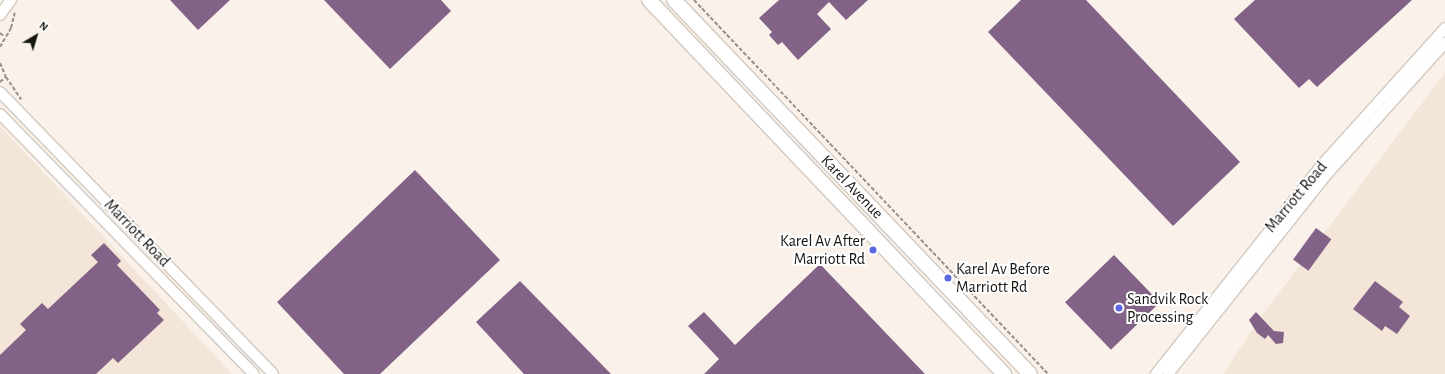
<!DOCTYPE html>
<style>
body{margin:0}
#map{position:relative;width:1445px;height:374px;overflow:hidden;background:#faf2ea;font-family:"Alegreya Sans",sans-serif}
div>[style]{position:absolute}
.built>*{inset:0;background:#f3e5d7}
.building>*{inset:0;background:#826387;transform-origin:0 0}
.path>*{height:2px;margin-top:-1px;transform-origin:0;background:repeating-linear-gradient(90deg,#97928c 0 4px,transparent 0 6px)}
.roads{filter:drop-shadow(1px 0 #d2cac2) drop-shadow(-1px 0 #d2cac2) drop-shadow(0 1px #d2cac2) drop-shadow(0 -1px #d2cac2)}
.street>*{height:10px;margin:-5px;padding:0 5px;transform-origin:5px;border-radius:5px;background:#fff}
.secondary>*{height:14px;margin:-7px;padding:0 7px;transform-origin:7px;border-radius:7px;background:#fff}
.dots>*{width:11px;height:11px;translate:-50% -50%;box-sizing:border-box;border:2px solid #fff;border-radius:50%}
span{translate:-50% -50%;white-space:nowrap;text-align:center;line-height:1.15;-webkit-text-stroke:4px #fff;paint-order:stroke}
.street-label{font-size:16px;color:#171512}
.poi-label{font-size:16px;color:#171512}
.right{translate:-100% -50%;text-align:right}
.left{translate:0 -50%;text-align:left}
.north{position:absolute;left:16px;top:16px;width:40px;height:40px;-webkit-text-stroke:3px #fff;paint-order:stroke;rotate:38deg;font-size:11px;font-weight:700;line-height:16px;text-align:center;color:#171512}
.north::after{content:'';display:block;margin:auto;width:14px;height:18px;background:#171512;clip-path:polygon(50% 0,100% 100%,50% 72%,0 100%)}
</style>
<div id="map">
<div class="built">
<div style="clip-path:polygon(1445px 73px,1445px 374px,1223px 374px,1262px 315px)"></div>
<div style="clip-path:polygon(0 126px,232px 374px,0 374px)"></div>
</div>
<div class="building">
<div style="clip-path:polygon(170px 0,230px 0,198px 30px)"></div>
<div style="clip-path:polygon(324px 0,441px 0,451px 11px,390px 69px)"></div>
<div style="clip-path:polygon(779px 0,868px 0,846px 20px,829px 2px,817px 14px,831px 29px,798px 60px,782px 42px,778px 45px,769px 35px,772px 32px,759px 18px)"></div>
<div style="clip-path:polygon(1021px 0,1086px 0,1240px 162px,1173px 226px,988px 32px)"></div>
<div style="clip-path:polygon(1255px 0,1412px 0,1317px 87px,1309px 79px,1299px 88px,1234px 19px)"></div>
<div style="clip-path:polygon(415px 170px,500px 260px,380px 374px,344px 374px,277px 302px)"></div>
<div style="left:1316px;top:228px;width:19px;height:39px;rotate:36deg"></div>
<div style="clip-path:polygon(104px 243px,121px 261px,117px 265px,160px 310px,157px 313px,164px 320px,118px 363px,113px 358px,96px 374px,0 374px,0 355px,26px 330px,20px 324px,42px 303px,48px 309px,98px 262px,91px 255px)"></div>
<div style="left:1114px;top:255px;width:66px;height:68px;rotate:46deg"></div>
<div style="clip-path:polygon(820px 264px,925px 374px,704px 374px,719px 359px,688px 326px,704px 312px,735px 345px)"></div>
<div style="clip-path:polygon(520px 281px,611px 374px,524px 374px,476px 322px)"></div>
<div style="clip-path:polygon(1375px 281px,1403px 302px,1399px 307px,1410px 316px,1397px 334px,1385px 326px,1382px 331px,1353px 309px)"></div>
<div style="clip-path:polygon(1256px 312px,1274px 331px,1284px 332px,1283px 343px,1276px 344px,1268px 335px,1265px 339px,1257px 333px,1249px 320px)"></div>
</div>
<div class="path">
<div style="left:694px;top:0;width:515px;rotate:46.57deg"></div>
<div style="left:0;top:33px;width:6px;rotate:39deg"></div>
<div style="left:0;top:47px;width:22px;rotate:-60deg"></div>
<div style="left:11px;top:28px;width:16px;rotate:-76deg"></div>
<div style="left:0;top:63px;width:15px;rotate:67deg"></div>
<div style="left:0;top:82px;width:8px;rotate:-40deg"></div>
<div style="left:6px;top:77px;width:27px;rotate:56deg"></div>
</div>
<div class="roads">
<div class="street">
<div style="left:0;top:15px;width:19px;rotate:-54deg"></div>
<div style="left:0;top:92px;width:392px;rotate:45.9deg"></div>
<div style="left:0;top:114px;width:363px;rotate:45.7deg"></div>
<div style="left:1156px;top:374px;width:264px;rotate:-51.6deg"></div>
<div style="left:1320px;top:167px;width:187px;rotate:-48deg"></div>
<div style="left:1168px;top:374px;width:257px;rotate:-51.5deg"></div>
<div style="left:1328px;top:173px;width:175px;rotate:-48deg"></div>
</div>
<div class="secondary">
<div style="left:649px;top:0;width:516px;rotate:46.49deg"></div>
<div style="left:674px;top:0;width:516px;rotate:46.41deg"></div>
</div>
</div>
<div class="dots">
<div style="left:873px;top:250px;background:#5b68df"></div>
<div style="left:948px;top:278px;background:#5b68df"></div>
<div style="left:1119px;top:308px;background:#5b68df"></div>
</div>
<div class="street-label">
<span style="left:852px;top:187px;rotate:46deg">Karel Avenue</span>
<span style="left:1296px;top:197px;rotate:-50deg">Marriott Road</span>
<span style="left:137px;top:233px;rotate:46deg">Marriott Road</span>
</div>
<div class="poi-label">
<span class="right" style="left:865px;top:250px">Karel Av After<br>Marriott Rd</span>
<span class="left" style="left:956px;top:278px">Karel Av Before<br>Marriott Rd</span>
<span class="left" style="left:1127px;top:308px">Sandvik Rock<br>Processing</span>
</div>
<div class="north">N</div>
</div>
